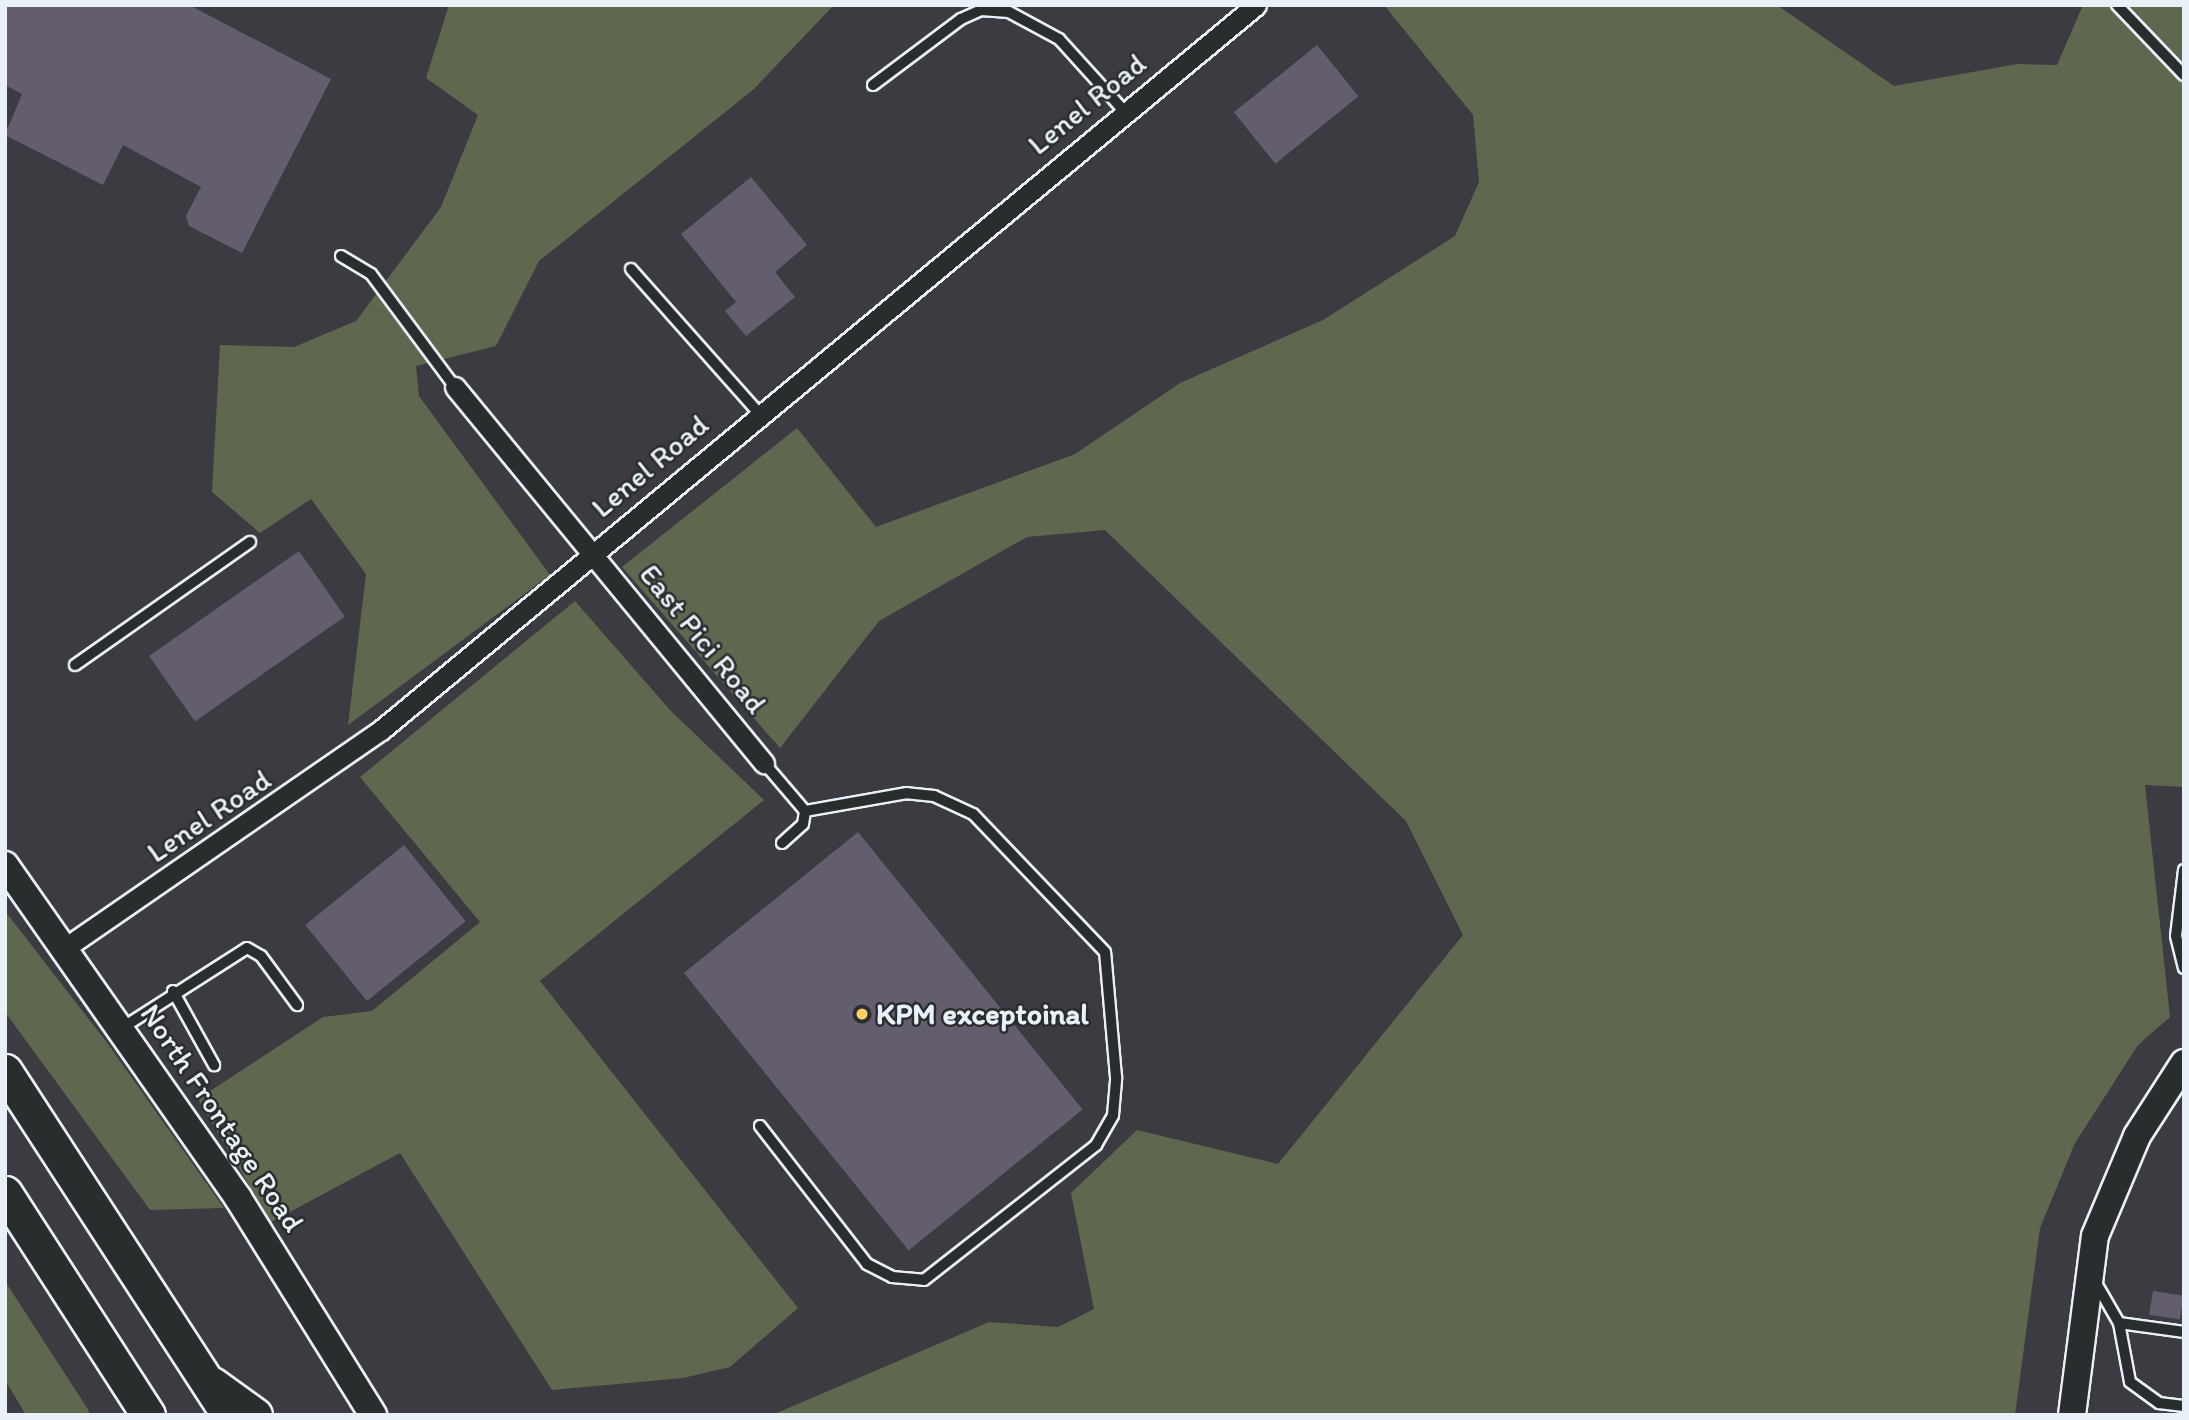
<!DOCTYPE html>
<style>
body{margin:0}
#map{position:relative;width:2189px;height:1420px;overflow:hidden;background:#3b3b41;font-family:Itim,sans-serif}
div>[style]{position:absolute}
.green>*{inset:0;background:#5e684e}
.building>*{inset:0;background:#645d6e;transform-origin:0 0}
.roads{filter:drop-shadow(2px 0 #e8f1f8) drop-shadow(-2px 0 #e8f1f8) drop-shadow(0 2px #e8f1f8) drop-shadow(0 -2px #e8f1f8)}
.service>*{height:10px;margin:-5px;padding:0 5px;transform-origin:5px;border-radius:5px;background:#2a2d2e}
.minor>*{height:19px;margin:-9.5px;padding:0 9.5px;transform-origin:9.5px;border-radius:9.5px;background:#2a2d2e}
.secondary>*{height:26px;margin:-13px;padding:0 13px;transform-origin:13px;border-radius:13px;background:#2a2d2e}
.motorway>*{height:33px;margin:-16.5px;padding:0 16.5px;transform-origin:16.5px;border-radius:16.5px;background:#2a2d2e}
.dots>*{width:19px;height:19px;translate:-50% -50%;box-sizing:border-box;border:4px solid #2a2d2e;border-radius:50%}
span{translate:-50% -50%;white-space:nowrap;text-align:center;line-height:1.15;-webkit-text-stroke:5px #2a2d2e;paint-order:stroke}
.street-label{font-size:30px;color:#e8f1f8}
.poi-label{font-size:30px;color:#e8f1f8;font-weight:700}
.left{translate:0 -50%;text-align:left}
.frame{position:absolute;inset:0;border:7px solid #e8f1f8;pointer-events:none}
</style>
<div id="map">
<div class="green">
<div style="clip-path:polygon(449px 5px,834px 5px,754px 89px,539px 261px,496px 346px,416px 366px,419px 396px,550px 575px,348px 725px,366px 574px,311px 499px,260px 533px,212px 492px,220px 345px,294px 347px,356px 321px,441px 207px,478px 115px,426px 78px)"></div>
<div style="clip-path:polygon(1384px 5px,1777px 5px,1894px 86px,2017px 64px,2057px 65px,2083px 5px,2184px 5px,2184px 787px,2145px 785px,2170px 1017px,2138px 1045px,2075px 1143px,2040px 1228px,2015px 1415px,772px 1415px,989px 1322px,1058px 1327px,1094px 1309px,1071px 1193px,1137px 1130px,1278px 1164px,1463px 935px,1406px 821px,1105px 530px,1027px 537px,879px 621px,780px 748px,622px 567px,797px 428px,876px 527px,1075px 454px,1180px 383px,1323px 320px,1455px 236px,1479px 182px,1473px 115px)"></div>
<div style="clip-path:polygon(575px 601px,670px 710px,764px 800px,540px 981px,798px 1308px,730px 1367px,683px 1378px,552px 1390px,400px 1153px,271px 1222px,198px 1099px,323px 1017px,372px 1011px,480px 922px,360px 777px)"></div>
<div style="clip-path:polygon(5px 911px,108px 1044px,224px 1208px,150px 1210px,5px 1012px)"></div>
<div style="clip-path:polygon(5px 1281px,89px 1411px,88px 1415px,26px 1415px,5px 1380px)"></div>
</div>
<div class="building">
<div style="clip-path:polygon(5px 5px,189px 5px,331px 79px,242px 253px,189px 226px,186px 216px,201px 187px,123px 145px,103px 185px,5px 135px,22px 94px,5px 85px)"></div>
<div style="left:1317px;top:45px;width:66px;height:107px;rotate:51deg"></div>
<div style="clip-path:polygon(751px 177px,807px 245px,775px 272px,795px 297px,746px 336px,725px 311px,736px 302px,681px 234px)"></div>
<div style="left:299px;top:551px;width:80px;height:183px;rotate:55deg"></div>
<div style="left:858px;top:832px;width:357px;height:224px;rotate:51deg"></div>
<div style="left:404px;top:845px;width:98px;height:127px;rotate:51deg"></div>
<div style="left:2153px;top:1291px;width:31px;height:24px;rotate:9deg"></div>
</div>
<div class="roads">
<div class="service">
<div style="left:2117px;top:5px;width:97px;rotate:46.3deg"></div>
<div style="left:873px;top:85px;width:110px;rotate:-36.9deg"></div>
<div style="left:961px;top:19px;width:22px;rotate:-24deg"></div>
<div style="left:981px;top:10px;width:28px;rotate:4deg"></div>
<div style="left:1009px;top:12px;width:57px;rotate:28.4deg"></div>
<div style="left:1059px;top:39px;width:98px;rotate:47.9deg"></div>
<div style="left:341px;top:256px;width:35px;rotate:31deg"></div>
<div style="left:371px;top:274px;width:141px;rotate:53.4deg"></div>
<div style="left:631px;top:269px;width:193px;rotate:48.4deg"></div>
<div style="left:75px;top:665px;width:214px;rotate:-35.1deg"></div>
<div style="left:782px;top:843px;width:28px;rotate:-42deg"></div>
<div style="left:803px;top:824px;width:13px;rotate:-81deg"></div>
<div style="left:2184px;top:870px;width:66px;rotate:96.9deg"></div>
<div style="left:2176px;top:936px;width:33px;rotate:76deg"></div>
<div style="left:173px;top:991px;width:85px;rotate:61deg"></div>
<div style="left:122px;top:1028px;width:148px;rotate:-32.6deg"></div>
<div style="left:247px;top:948px;width:16px;rotate:30deg"></div>
<div style="left:261px;top:956px;width:61px;rotate:53.7deg"></div>
<div style="left:760px;top:1126px;width:175px;rotate:52.2deg"></div>
<div style="left:867px;top:1264px;width:28px;rotate:27deg"></div>
<div style="left:892px;top:1277px;width:32px;rotate:5deg"></div>
<div style="left:924px;top:1280px;width:219px;rotate:-38.1deg"></div>
<div style="left:1096px;top:1145px;width:34px;rotate:-60deg"></div>
<div style="left:1113px;top:1115px;width:38px;rotate:-85deg"></div>
<div style="left:1116px;top:1077px;width:125px;rotate:-95deg"></div>
<div style="left:1105px;top:952px;width:191px;rotate:-133.7deg"></div>
<div style="left:973px;top:814px;width:43px;rotate:-155.2deg"></div>
<div style="left:934px;top:796px;width:27px;rotate:-174deg"></div>
<div style="left:907px;top:793px;width:104px;rotate:170deg"></div>
<div style="left:805px;top:811px;width:63px;rotate:-130.5deg"></div>
<div style="left:2093px;top:1278px;width:52px;rotate:60deg"></div>
<div style="left:2119px;top:1323px;width:60px;rotate:79.4deg"></div>
<div style="left:2130px;top:1382px;width:36px;rotate:36deg"></div>
<div style="left:2159px;top:1403px;width:25px;rotate:7deg"></div>
<div style="left:2119px;top:1323px;width:66px;rotate:7.9deg"></div>
</div>
<div class="minor">
<div style="left:455px;top:387px;width:487px;rotate:50.6deg"></div>
<div style="left:65px;top:948px;width:384px;rotate:-34.6deg"></div>
<div style="left:381px;top:730px;width:1136px;rotate:-39.64deg"></div>
</div>
<div class="secondary">
<div style="left:5px;top:865px;width:406px;rotate:55deg"></div>
<div style="left:238px;top:1198px;width:256px;rotate:58.1deg"></div>
<div style="left:2072px;top:1415px;width:180px;rotate:-82.7deg"></div>
<div style="left:2095px;top:1236px;width:108px;rotate:-67.2deg"></div>
<div style="left:2137px;top:1136px;width:87px;rotate:-57.2deg"></div>
</div>
<div class="motorway">
<div style="left:5px;top:1071px;width:410px;rotate:57deg"></div>
<div style="left:5px;top:1193px;width:264px;rotate:57.2deg"></div>
<div style="left:212px;top:1384px;width:53px;rotate:35.8deg"></div>
</div>
</div>
<div class="dots">
<div style="left:862px;top:1014px;background:#ffd166"></div>
</div>
<div class="street-label">
<span style="left:1087px;top:104px;rotate:-39deg">Lenel Road</span>
<span style="left:650px;top:466px;rotate:-40deg">Lenel Road</span>
<span style="left:703px;top:639px;rotate:51deg">East Pici Road</span>
<span style="left:209px;top:816px;rotate:-34deg">Lenel Road</span>
<span style="left:222px;top:1118px;rotate:56deg">North Frontage Road</span>
</div>
<div class="poi-label">
<span class="left" style="left:876px;top:1014px">KPM exceptoinal</span>
</div>
<div class="frame"></div>
</div>
